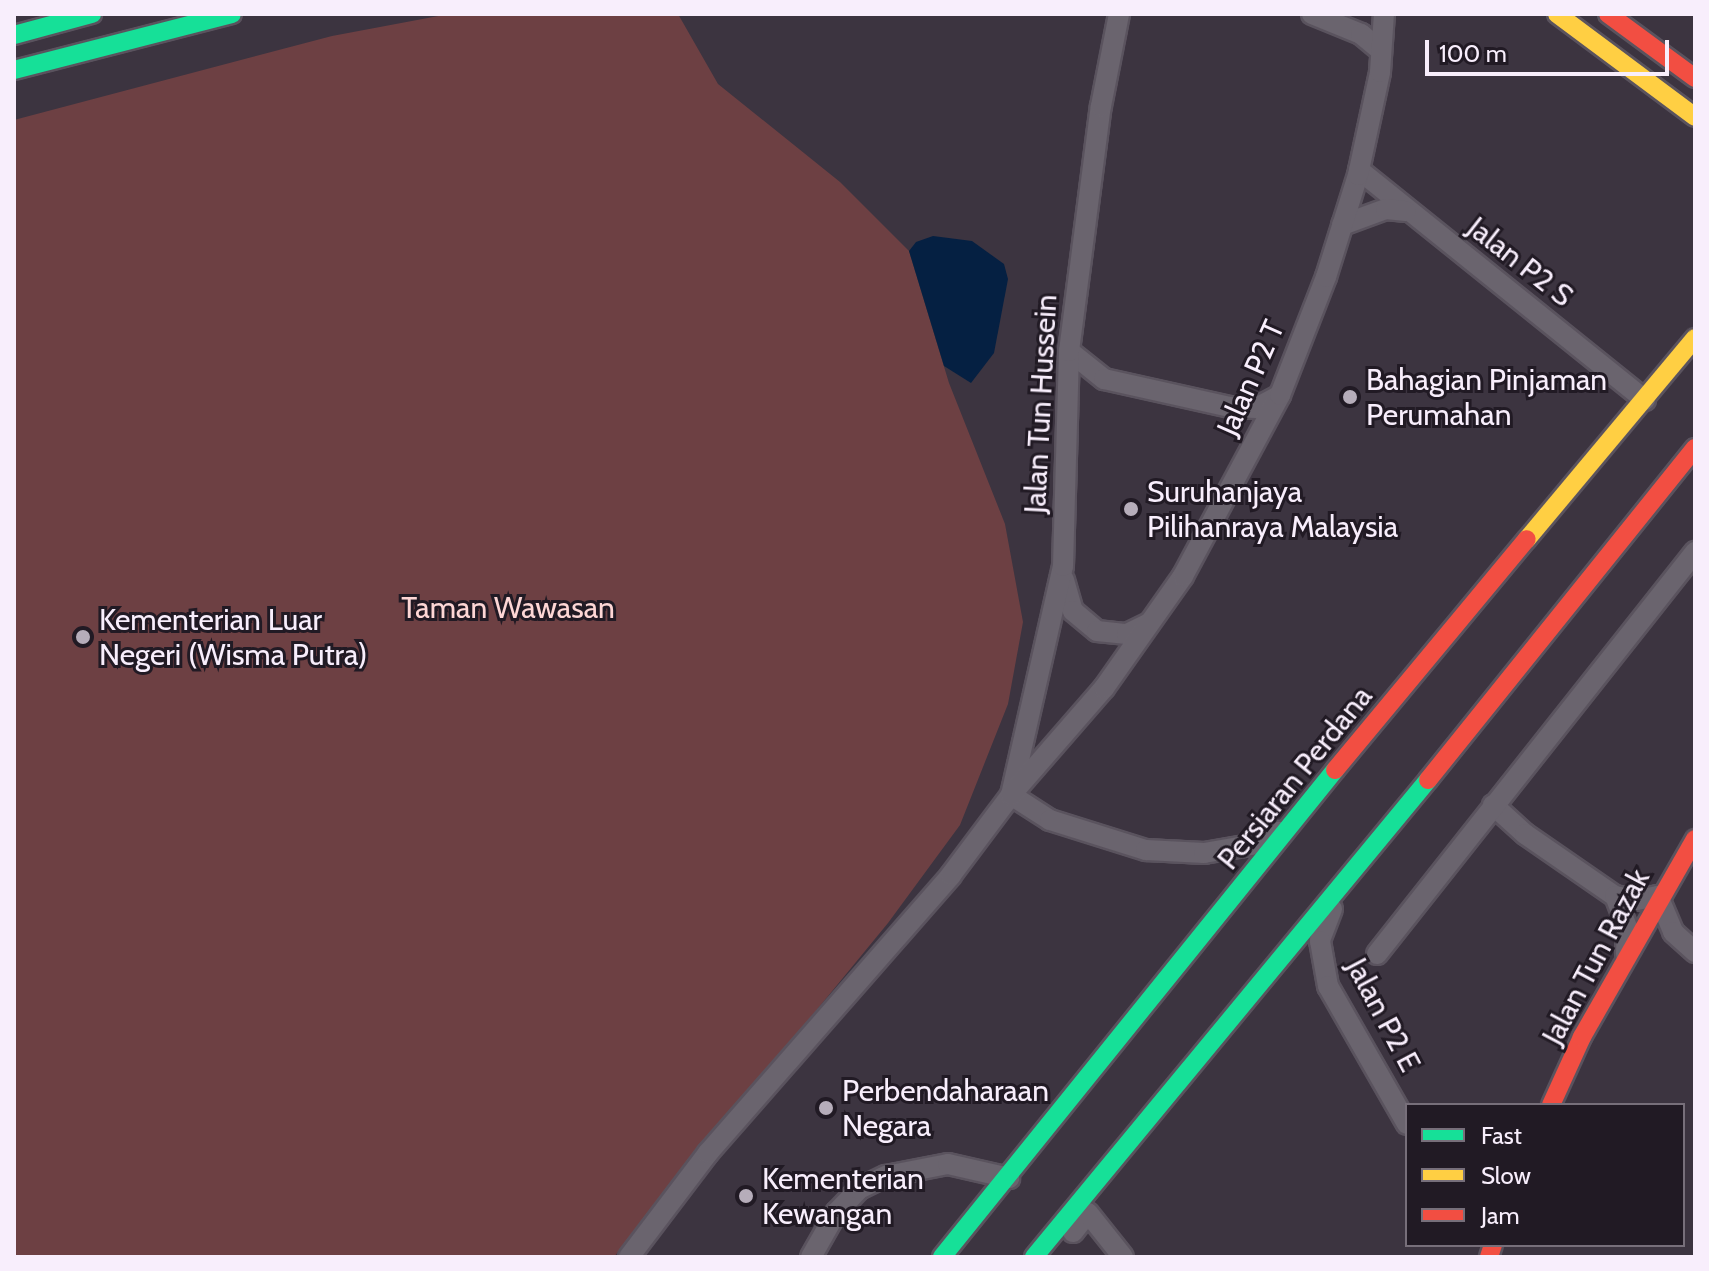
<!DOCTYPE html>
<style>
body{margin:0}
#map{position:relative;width:1709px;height:1271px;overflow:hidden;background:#3c3440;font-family:Cabin,sans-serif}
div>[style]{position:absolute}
.green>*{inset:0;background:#6d4043}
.water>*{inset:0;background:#052042}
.roads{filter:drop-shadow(2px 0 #5a535e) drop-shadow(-2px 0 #5a535e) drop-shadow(0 2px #5a535e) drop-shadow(0 -2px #5a535e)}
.street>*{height:20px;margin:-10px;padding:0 10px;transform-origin:10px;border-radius:10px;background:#6a646e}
.fast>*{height:18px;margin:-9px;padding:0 9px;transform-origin:9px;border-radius:9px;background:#16e098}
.slow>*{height:18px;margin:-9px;padding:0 9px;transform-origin:9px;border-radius:9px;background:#ffcf43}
.jam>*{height:18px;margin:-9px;padding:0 9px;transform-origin:9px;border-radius:9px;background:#f24e42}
.dots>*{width:22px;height:22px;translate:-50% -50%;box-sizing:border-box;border:4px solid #211a24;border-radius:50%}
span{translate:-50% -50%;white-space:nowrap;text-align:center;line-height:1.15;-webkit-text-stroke:6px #211a24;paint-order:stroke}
.street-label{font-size:30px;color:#f8eefc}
.poi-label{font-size:30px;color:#f8eefc}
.left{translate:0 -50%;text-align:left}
.park-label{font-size:30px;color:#fdd6d5}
.frame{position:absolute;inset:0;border:16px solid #f8eefc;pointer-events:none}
.legend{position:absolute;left:1405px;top:1103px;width:280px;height:144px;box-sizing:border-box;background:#211a24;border:2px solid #776f7a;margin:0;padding:10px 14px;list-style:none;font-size:24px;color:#f8eefc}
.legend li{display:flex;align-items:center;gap:16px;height:40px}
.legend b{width:40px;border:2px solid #776f7a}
.scale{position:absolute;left:1425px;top:40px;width:244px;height:36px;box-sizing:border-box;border:4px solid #f8eefc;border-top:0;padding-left:10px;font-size:24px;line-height:28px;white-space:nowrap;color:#f8eefc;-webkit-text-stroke:6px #211a24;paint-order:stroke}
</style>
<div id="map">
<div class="green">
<div style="clip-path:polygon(449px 14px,678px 14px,718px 84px,840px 182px,909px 251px,949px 383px,1005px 524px,1023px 622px,1008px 704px,960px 825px,888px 923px,614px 1257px,14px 1257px,14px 120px,332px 36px)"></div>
</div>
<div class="water">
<div style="clip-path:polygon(933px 236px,972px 241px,1004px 264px,1008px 279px,994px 353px,971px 383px,944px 366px,909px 251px,916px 242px)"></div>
</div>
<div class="roads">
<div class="street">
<div style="left:1312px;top:14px;width:53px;rotate:22.2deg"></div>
<div style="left:1361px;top:34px;width:26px;rotate:40deg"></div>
<div style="left:1359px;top:170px;width:367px;rotate:38.8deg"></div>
<div style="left:1342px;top:225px;width:47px;rotate:-20deg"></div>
<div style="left:1386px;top:209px;width:20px;rotate:6deg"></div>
<div style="left:1069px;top:351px;width:45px;rotate:38.7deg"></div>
<div style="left:1104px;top:379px;width:129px;rotate:12.5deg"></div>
<div style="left:1230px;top:407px;width:26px;rotate:2deg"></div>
<div style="left:1256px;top:408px;width:27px;rotate:-28deg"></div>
<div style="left:1064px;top:580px;width:32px;rotate:74deg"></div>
<div style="left:1073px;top:611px;width:31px;rotate:40deg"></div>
<div style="left:1097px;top:631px;width:30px;rotate:6deg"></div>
<div style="left:1127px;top:634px;width:25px;rotate:-26deg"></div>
<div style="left:1011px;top:795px;width:235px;rotate:-77.2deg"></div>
<div style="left:1063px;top:566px;width:215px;rotate:-88.4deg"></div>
<div style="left:1069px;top:351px;width:247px;rotate:-82.6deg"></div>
<div style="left:1101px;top:106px;width:94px;rotate:-78.9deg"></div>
<div style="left:1011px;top:795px;width:46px;rotate:32.7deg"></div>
<div style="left:1050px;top:820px;width:101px;rotate:17.4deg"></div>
<div style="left:1146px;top:850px;width:58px;rotate:3deg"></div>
<div style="left:1204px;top:853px;width:48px;rotate:-9.7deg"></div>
<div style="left:1251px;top:845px;width:31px;rotate:-25deg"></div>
<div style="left:1493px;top:805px;width:43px;rotate:42.2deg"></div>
<div style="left:1525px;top:834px;width:109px;rotate:34.6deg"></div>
<div style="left:1332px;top:909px;width:34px;rotate:111deg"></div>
<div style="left:1320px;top:941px;width:46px;rotate:79.9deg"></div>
<div style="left:1328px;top:986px;width:159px;rotate:60.2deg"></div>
<div style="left:1377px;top:954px;width:513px;rotate:-51.65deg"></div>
<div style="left:1626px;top:954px;width:27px;rotate:-88deg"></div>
<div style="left:1627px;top:927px;width:33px;rotate:-111deg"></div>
<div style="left:1615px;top:896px;width:22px;rotate:10deg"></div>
<div style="left:1637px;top:900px;width:21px;rotate:-11deg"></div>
<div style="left:1658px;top:896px;width:39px;rotate:67deg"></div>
<div style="left:1673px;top:932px;width:30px;rotate:42deg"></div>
<div style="left:1073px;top:1232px;width:24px;rotate:-52deg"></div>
<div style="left:1088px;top:1213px;width:56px;rotate:51.5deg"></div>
<div style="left:629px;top:1257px;width:131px;rotate:-52.8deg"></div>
<div style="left:708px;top:1153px;width:369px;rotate:-48.8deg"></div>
<div style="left:951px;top:875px;width:100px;rotate:-53.1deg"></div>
<div style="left:1011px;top:795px;width:142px;rotate:-49deg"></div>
<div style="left:1104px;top:688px;width:137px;rotate:-54.8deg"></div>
<div style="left:1183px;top:576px;width:205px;rotate:-61.8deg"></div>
<div style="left:1280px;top:395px;width:127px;rotate:-68.7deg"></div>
<div style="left:1326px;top:277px;width:107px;rotate:-72.6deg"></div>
<div style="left:1358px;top:175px;width:105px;rotate:-77.9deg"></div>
<div style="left:1380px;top:72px;width:58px;rotate:-86.1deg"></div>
<div style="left:811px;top:1257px;width:51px;rotate:-60.4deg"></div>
<div style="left:836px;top:1213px;width:33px;rotate:-46deg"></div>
<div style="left:859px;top:1189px;width:30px;rotate:-26deg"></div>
<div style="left:886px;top:1176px;width:63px;rotate:-11deg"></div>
<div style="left:948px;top:1164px;width:63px;rotate:12.9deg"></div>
</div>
<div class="fast">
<div style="left:14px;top:35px;width:81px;rotate:-15.1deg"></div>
<div style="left:14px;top:70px;width:225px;rotate:-14.4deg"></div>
<div style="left:942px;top:1257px;width:626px;rotate:-51.1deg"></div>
<div style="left:1034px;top:1257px;width:619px;rotate:-50.44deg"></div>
</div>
<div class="slow">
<div style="left:1557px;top:14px;width:172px;rotate:36.7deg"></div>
<div style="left:1527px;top:539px;width:262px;rotate:-50.1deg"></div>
</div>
<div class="jam">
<div style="left:1608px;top:14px;width:108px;rotate:36.3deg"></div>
<div style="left:1335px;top:770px;width:300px;rotate:-50.3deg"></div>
<div style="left:1428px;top:780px;width:426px;rotate:-51.2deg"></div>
<div style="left:1551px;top:1105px;width:75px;rotate:-65.5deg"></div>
<div style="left:1582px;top:1037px;width:228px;rotate:-60.3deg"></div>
<div style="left:1489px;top:1257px;width:13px;rotate:-72deg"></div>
</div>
</div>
<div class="dots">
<div style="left:1350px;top:397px;background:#b6adba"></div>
<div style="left:1131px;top:509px;background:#b6adba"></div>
<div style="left:83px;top:637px;background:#b6adba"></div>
<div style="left:826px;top:1108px;background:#b6adba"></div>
<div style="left:746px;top:1196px;background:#b6adba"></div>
</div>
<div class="street-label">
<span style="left:1520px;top:262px;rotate:38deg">Jalan P2 S</span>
<span style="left:1251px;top:378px;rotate:-66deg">Jalan P2 T</span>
<span style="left:1041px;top:404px;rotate:-87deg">Jalan Tun Hussein</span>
<span style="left:1295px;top:778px;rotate:-51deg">Persiaran Perdana</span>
<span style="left:1596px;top:957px;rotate:-62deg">Jalan Tun Razak</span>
<span style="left:1383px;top:1015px;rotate:62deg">Jalan P2 E</span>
</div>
<div class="poi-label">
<span class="left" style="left:1366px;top:397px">Bahagian Pinjaman<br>Perumahan</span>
<span class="left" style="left:1147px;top:509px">Suruhanjaya<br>Pilihanraya Malaysia</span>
<span class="left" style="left:99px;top:637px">Kementerian Luar<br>Negeri (Wisma Putra)</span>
<span class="left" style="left:842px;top:1108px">Perbendaharaan<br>Negara</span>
<span class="left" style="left:762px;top:1196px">Kementerian<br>Kewangan</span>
</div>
<div class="park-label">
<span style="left:508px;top:608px">Taman Wawasan</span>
</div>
<div class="frame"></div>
<ul class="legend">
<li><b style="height:10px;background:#16e098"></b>Fast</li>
<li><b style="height:10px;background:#ffcf43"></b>Slow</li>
<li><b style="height:10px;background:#f24e42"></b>Jam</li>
</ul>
<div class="scale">100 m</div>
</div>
